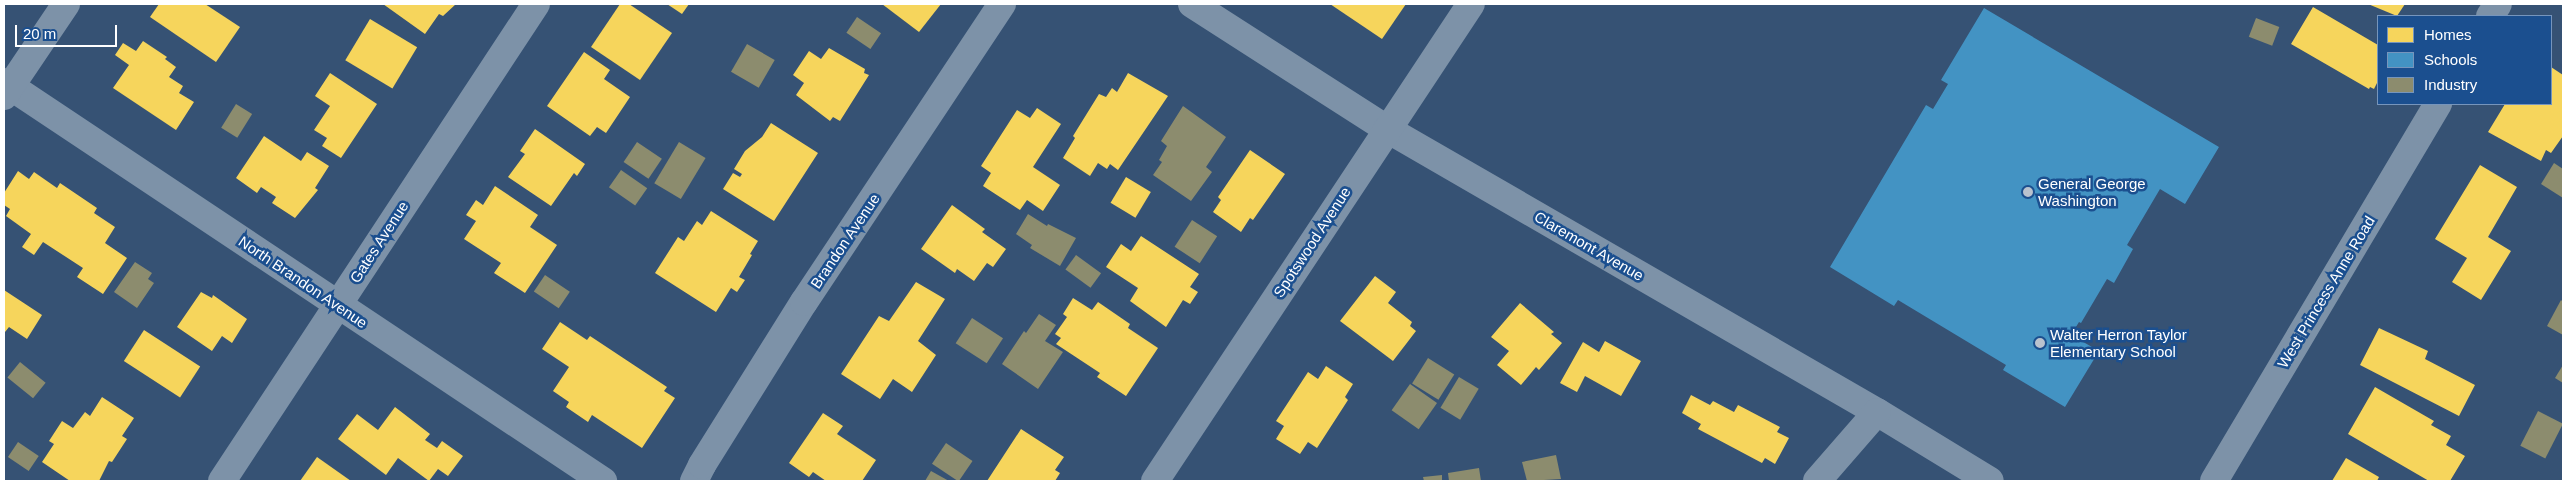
<!DOCTYPE html>
<style>
body{margin:0}
#map{position:relative;width:2567px;height:485px;overflow:hidden;background:#365274;font-family:Helvetica,sans-serif}
div>[style]{position:absolute}
.homes>*{inset:0;background:#f6d55c;transform-origin:0 0}
.schools>*{inset:0;background:#4393c3}
.industry>*{inset:0;background:#8c8c6e;transform-origin:0 0}
.minor>*{height:28px;margin:-14px;padding:0 14px;transform-origin:14px;border-radius:14px;background:#7d92a8}
.dots>*{width:14px;height:14px;translate:-50% -50%;box-sizing:border-box;border:2px solid #1b4f8f;border-radius:50%}
span{translate:-50% -50%;white-space:nowrap;text-align:center;line-height:1.15;-webkit-text-stroke:5px #1b4f8f;paint-order:stroke}
.poi-label{font-size:15px;color:#fff}
.left{translate:0 -50%;text-align:left}
.street-label{font-size:15px;color:#fff}
.frame{position:absolute;inset:0;border:5px solid #fff;pointer-events:none}
.legend{position:absolute;left:2377px;top:15px;width:175px;height:90px;box-sizing:border-box;background:#1b4f8f;border:1px solid #7695bc;margin:0;padding:6px 9px;list-style:none;font-size:15px;color:#fff}
.legend li{display:flex;align-items:center;gap:10px;height:25px}
.legend b{width:25px;border:1px solid #7695bc}
.scale{position:absolute;left:15px;top:25px;width:102px;height:22px;box-sizing:border-box;border:2px solid #fff;border-top:0;padding-left:6px;font-size:15px;line-height:18px;white-space:nowrap;color:#fff;-webkit-text-stroke:4px #1b4f8f;paint-order:stroke}
</style>
<div id="map">
<div class="homes">
<div style="clip-path:polygon(159px 4px,205px 4px,240px 27px,216px 62px,150px 17px)"></div>
<div style="clip-path:polygon(383px 4px,456px 4px,443px 16px,439px 14px,425px 34px)"></div>
<div style="clip-path:polygon(620px 4px,629px 4px,672px 33px,640px 80px,591px 47px)"></div>
<div style="clip-path:polygon(667px 4px,689px 4px,682px 14px)"></div>
<div style="clip-path:polygon(882px 4px,941px 4px,919px 32px)"></div>
<div style="clip-path:polygon(1330px 4px,1406px 4px,1382px 39px)"></div>
<div style="clip-path:polygon(2368px 4px,2405px 4px,2397px 16px)"></div>
<div style="clip-path:polygon(2313px 7px,2378px 45px,2378px 81px,2374px 89px,2370px 87px,2369px 89px,2291px 44px)"></div>
<div style="left:370px;top:19px;width:55px;height:48px;rotate:31deg"></div>
<div style="clip-path:polygon(143px 41px,167px 57px,165px 59px,176px 67px,169px 77px,183px 86px,179px 93px,194px 102px,176px 130px,113px 88px,129px 65px,115px 55px,123px 43px,136px 51px)"></div>
<div style="clip-path:polygon(829px 48px,865px 69px,864px 73px,869px 75px,840px 121px,833px 117px,830px 121px,796px 95px,804px 83px,793px 75px,809px 51px,821px 59px)"></div>
<div style="clip-path:polygon(584px 52px,610px 70px,604px 79px,630px 97px,606px 133px,597px 127px,590px 136px,547px 106px)"></div>
<div style="clip-path:polygon(2551px 67px,2563px 75px,2563px 136px,2551px 153px,2546px 150px,2541px 161px,2488px 132px,2505px 104px,2551px 104px)"></div>
<div style="clip-path:polygon(330px 73px,377px 104px,341px 158px,322px 146px,327px 138px,314px 130px,330px 106px,315px 96px)"></div>
<div style="clip-path:polygon(1128px 73px,1168px 96px,1118px 170px,1110px 164px,1107px 169px,1098px 163px,1090px 176px,1063px 158px,1075px 138px,1073px 136px,1099px 94px,1106px 97px,1112px 88px,1117px 92px)"></div>
<div style="clip-path:polygon(1037px 108px,1061px 124px,1033px 167px,1060px 185px,1043px 211px,1027px 200px,1020px 210px,983px 186px,991px 173px,981px 166px,1017px 110px,1030px 118px)"></div>
<div style="clip-path:polygon(771px 123px,818px 153px,774px 221px,723px 189px,733px 173px,740px 177px,742px 174px,734px 169px,745px 151px,762px 137px)"></div>
<div style="clip-path:polygon(535px 129px,585px 164px,577px 176px,574px 173px,551px 206px,508px 177px,525px 154px,520px 151px)"></div>
<div style="clip-path:polygon(264px 136px,301px 161px,307px 152px,329px 166px,315px 188px,318px 190px,295px 218px,272px 203px,276px 197px,261px 187px,257px 193px,236px 178px)"></div>
<div style="clip-path:polygon(1250px 150px,1285px 174px,1253px 220px,1250px 218px,1241px 232px,1213px 212px,1221px 200px,1218px 197px)"></div>
<div style="clip-path:polygon(2480px 165px,2517px 187px,2488px 237px,2511px 251px,2481px 300px,2452px 282px,2467px 258px,2435px 239px)"></div>
<div style="clip-path:polygon(18px 171px,29px 179px,34px 172px,57px 188px,60px 183px,97px 208px,94px 213px,115px 227px,105px 243px,127px 258px,103px 294px,77px 277px,83px 268px,43px 242px,34px 255px,22px 247px,31px 234px,6px 216px,10px 209px,4px 205px,4px 193px)"></div>
<div style="left:1126px;top:177px;width:29px;height:30px;rotate:31deg"></div>
<div style="clip-path:polygon(495px 186px,538px 215px,530px 227px,557px 245px,525px 293px,494px 273px,501px 263px,464px 239px,476px 221px,466px 215px,476px 200px,483px 205px)"></div>
<div style="clip-path:polygon(952px 205px,985px 229px,982px 232px,1006px 249px,993px 267px,987px 263px,974px 281px,957px 269px,955px 273px,921px 249px)"></div>
<div style="clip-path:polygon(711px 211px,758px 241px,750px 254px,752px 255px,739px 277px,745px 280px,737px 292px,731px 288px,716px 312px,655px 273px,678px 237px,684px 241px,697px 221px,702px 225px)"></div>
<div style="clip-path:polygon(1141px 236px,1199px 274px,1190px 287px,1198px 292px,1190px 304px,1183px 300px,1166px 327px,1130px 301px,1138px 288px,1106px 267px,1121px 244px,1131px 251px)"></div>
<div style="clip-path:polygon(1375px 276px,1396px 292px,1388px 303px,1412px 322px,1410px 326px,1416px 331px,1393px 361px,1340px 321px)"></div>
<div style="clip-path:polygon(916px 282px,945px 299px,918px 341px,936px 355px,912px 392px,893px 379px,880px 399px,841px 374px,879px 316px,889px 321px)"></div>
<div style="clip-path:polygon(4px 290px,42px 315px,27px 339px,9px 327px,5px 332px,4px 331px)"></div>
<div style="clip-path:polygon(201px 292px,212px 298px,213px 295px,247px 319px,232px 343px,222px 336px,212px 351px,177px 327px)"></div>
<div style="clip-path:polygon(1073px 298px,1092px 310px,1098px 302px,1130px 324px,1128px 328px,1158px 348px,1126px 396px,1097px 377px,1100px 373px,1056px 344px,1061px 338px,1055px 334px,1067px 317px,1063px 314px)"></div>
<div style="clip-path:polygon(1520px 303px,1554px 332px,1551px 334px,1562px 343px,1539px 370px,1536px 367px,1521px 385px,1497px 365px,1509px 351px,1491px 337px)"></div>
<div style="clip-path:polygon(560px 322px,587px 340px,590px 336px,667px 387px,664px 391px,675px 398px,642px 448px,592px 415px,588px 422px,566px 407px,569px 402px,553px 391px,569px 367px,542px 349px)"></div>
<div style="clip-path:polygon(2379px 328px,2428px 351px,2425px 359px,2475px 385px,2459px 416px,2360px 365px)"></div>
<div style="left:144px;top:330px;width:67px;height:37px;rotate:33deg"></div>
<div style="clip-path:polygon(1605px 341px,1641px 361px,1621px 396px,1585px 376px,1577px 392px,1560px 383px,1583px 342px,1599px 352px)"></div>
<div style="clip-path:polygon(1326px 366px,1353px 384px,1345px 397px,1348px 400px,1317px 448px,1308px 442px,1300px 454px,1276px 439px,1284px 426px,1276px 421px,1308px 372px,1318px 379px)"></div>
<div style="clip-path:polygon(2375px 387px,2434px 421px,2431px 425px,2451px 436px,2446px 445px,2465px 456px,2450px 481px,2429px 481px,2348px 434px)"></div>
<div style="clip-path:polygon(1691px 395px,1710px 405px,1713px 401px,1734px 412px,1738px 405px,1780px 427px,1777px 432px,1789px 438px,1775px 464px,1765px 458px,1762px 463px,1698px 429px,1701px 424px,1682px 413px)"></div>
<div style="clip-path:polygon(102px 397px,134px 418px,122px 436px,127px 439px,112px 462px,109px 461px,99px 481px,70px 481px,42px 462px,54px 444px,49px 441px,62px 421px,73px 428px,85px 412px,90px 416px)"></div>
<div style="clip-path:polygon(395px 407px,430px 434px,425px 440px,437px 448px,442px 441px,463px 456px,448px 476px,438px 469px,429px 481px,398px 458px,386px 475px,338px 439px,357px 414px,378px 430px)"></div>
<div style="clip-path:polygon(823px 413px,843px 426px,837px 434px,876px 460px,862px 481px,826px 481px,813px 472px,809px 477px,789px 463px)"></div>
<div style="clip-path:polygon(1021px 429px,1064px 457px,1055px 470px,1060px 473px,1055px 481px,987px 481px)"></div>
<div style="clip-path:polygon(317px 457px,351px 481px,300px 481px)"></div>
<div style="clip-path:polygon(2346px 458px,2379px 477px,2377px 481px,2332px 481px)"></div>
</div>
<div class="schools">
<div style="clip-path:polygon(1984px 8px,2219px 147px,2185px 204px,2160px 189px,2127px 245px,2133px 249px,2114px 283px,2107px 279px,2081px 323px,2079px 322px,2071px 335px,2099px 351px,2065px 407px,2003px 370px,2006px 365px,1898px 300px,1894px 306px,1830px 267px,1926px 105px,1933px 109px,1948px 84px,1941px 80px)"></div>
</div>
<div class="industry">
<div style="left:857px;top:17px;width:29px;height:19px;rotate:34deg"></div>
<div style="left:2256px;top:18px;width:25px;height:20px;rotate:21deg"></div>
<div style="left:747px;top:44px;width:32px;height:32px;rotate:30deg"></div>
<div style="left:236px;top:104px;width:19px;height:28px;rotate:32deg"></div>
<div style="clip-path:polygon(1183px 106px,1226px 137px,1206px 167px,1212px 172px,1191px 201px,1153px 175px,1162px 162px,1159px 160px,1167px 146px,1161px 141px)"></div>
<div style="left:637px;top:142px;width:30px;height:24px;rotate:34deg"></div>
<div style="left:679px;top:142px;width:31px;height:48px;rotate:31deg"></div>
<div style="clip-path:polygon(2554px 163px,2563px 169px,2563px 198px,2541px 184px)"></div>
<div style="left:621px;top:170px;width:32px;height:21px;rotate:35deg"></div>
<div style="clip-path:polygon(1028px 214px,1047px 226px,1048px 224px,1076px 238px,1060px 266px,1030px 248px,1032px 245px,1016px 234px)"></div>
<div style="left:1192px;top:220px;width:30px;height:32px;rotate:33deg"></div>
<div style="left:1076px;top:255px;width:31px;height:18px;rotate:36deg"></div>
<div style="clip-path:polygon(135px 262px,152px 273px,148px 279px,154px 283px,137px 308px,114px 292px)"></div>
<div style="left:545px;top:275px;width:30px;height:20px;rotate:34deg"></div>
<div style="clip-path:polygon(2561px 300px,2563px 302px,2563px 335px,2547px 326px)"></div>
<div style="clip-path:polygon(1039px 314px,1056px 325px,1045px 341px,1063px 352px,1038px 389px,1002px 364px,1024px 331px,1026px 333px)"></div>
<div style="left:972px;top:318px;width:37px;height:30px;rotate:33deg"></div>
<div style="left:1428px;top:358px;width:31px;height:30px;rotate:32deg"></div>
<div style="left:20px;top:362px;width:33px;height:20px;rotate:39deg"></div>
<div style="clip-path:polygon(2563px 365px,2563px 383px,2555px 378px)"></div>
<div style="left:1459px;top:377px;width:23px;height:36px;rotate:31deg"></div>
<div style="left:1410px;top:384px;width:33px;height:32px;rotate:35deg"></div>
<div style="left:2538px;top:411px;width:28px;height:39px;rotate:27deg"></div>
<div style="left:18px;top:442px;width:25px;height:18px;rotate:34deg"></div>
<div style="left:946px;top:443px;width:32px;height:25px;rotate:34deg"></div>
<div style="clip-path:polygon(1556px 455px,1561px 479px,1527px 481px,1522px 462px)"></div>
<div style="clip-path:polygon(1479px 468px,1481px 481px,1449px 481px,1448px 473px)"></div>
<div style="clip-path:polygon(931px 471px,949px 481px,925px 481px)"></div>
<div style="clip-path:polygon(1442px 475px,1442px 481px,1424px 481px,1423px 477px)"></div>
</div>
<div class="minor">
<div style="left:1192px;top:4px;width:232px;rotate:32.7deg"></div>
<div style="left:1387px;top:129px;width:566px;rotate:30.01deg"></div>
<div style="left:1877px;top:412px;width:132px;rotate:31.4deg"></div>
<div style="left:2490px;top:16px;width:14px;rotate:-56deg"></div>
<div style="left:4px;top:82px;width:720px;rotate:33.67deg"></div>
<div style="left:4px;top:96px;width:111px;rotate:-56deg"></div>
<div style="left:222px;top:481px;width:571px;rotate:-56.64deg"></div>
<div style="left:694px;top:481px;width:18px;rotate:-63deg"></div>
<div style="left:702px;top:465px;width:192px;rotate:-58deg"></div>
<div style="left:804px;top:302px;width:358px;rotate:-56.4deg"></div>
<div style="left:1155px;top:481px;width:572px;rotate:-56.48deg"></div>
<div style="left:1817px;top:481px;width:91px;rotate:-49deg"></div>
<div style="left:2214px;top:481px;width:439px;rotate:-59.3deg"></div>
</div>
<div class="dots">
<div style="left:2028px;top:192px;background:#b9c2ce"></div>
<div style="left:2040px;top:343px;background:#b9c2ce"></div>
</div>
<div class="poi-label">
<span class="left" style="left:2038px;top:192px">General George<br>Washington</span>
<span class="left" style="left:2050px;top:343px">Walter Herron Taylor<br>Elementary School</span>
</div>
<div class="street-label">
<span style="left:845px;top:241px;rotate:-56deg">Brandon Avenue</span>
<span style="left:379px;top:242px;rotate:-57deg">Gates Avenue</span>
<span style="left:1312px;top:242px;rotate:-57deg">Spotswood Avenue</span>
<span style="left:1589px;top:246px;rotate:30deg">Claremont Avenue</span>
<span style="left:303px;top:282px;rotate:34deg">North Brandon Avenue</span>
<span style="left:2326px;top:292px;rotate:-59deg">West Princess Anne Road</span>
</div>
<div class="frame"></div>
<ul class="legend">
<li><b style="height:14px;background:#f6d55c"></b>Homes</li>
<li><b style="height:14px;background:#4393c3"></b>Schools</li>
<li><b style="height:14px;background:#8c8c6e"></b>Industry</li>
</ul>
<div class="scale">20 m</div>
</div>
